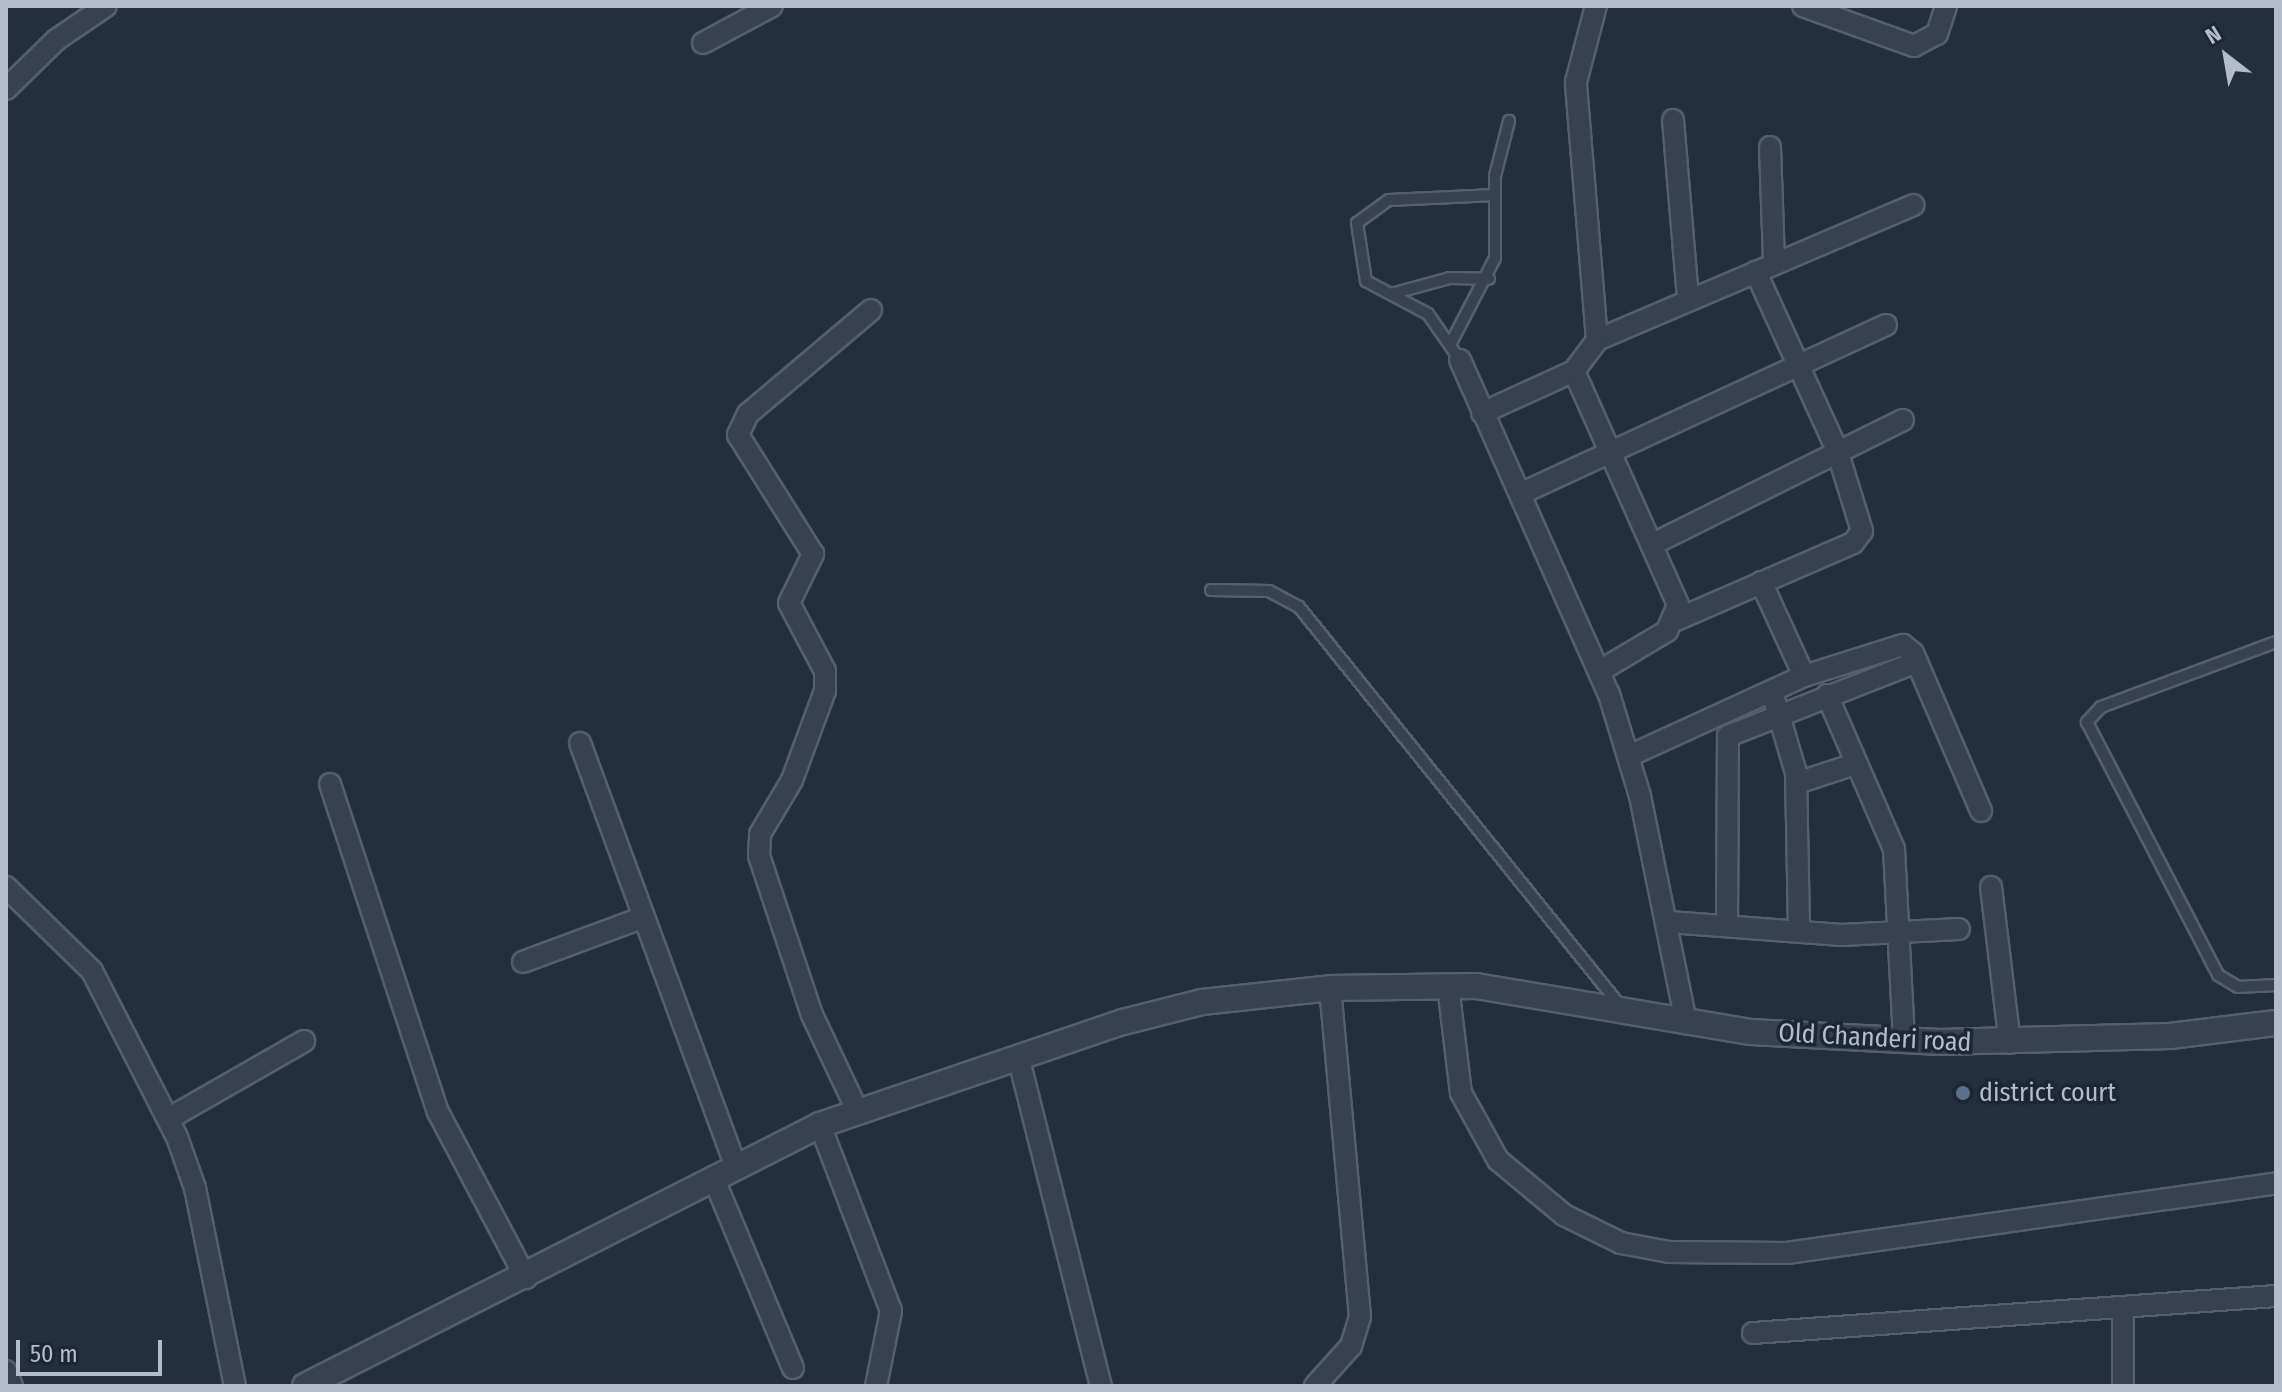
<!DOCTYPE html>
<style>
body{margin:0}
#map{position:relative;width:2282px;height:1392px;overflow:hidden;background:#242f3e;font-family:"Fira Sans Condensed",sans-serif}
div>[style]{position:absolute}
.roads{filter:drop-shadow(2px 0 #565f6c) drop-shadow(-2px 0 #565f6c) drop-shadow(0 2px #565f6c) drop-shadow(0 -2px #565f6c)}
.service>*{height:10px;margin:-5px;padding:0 5px;transform-origin:5px;border-radius:5px;background:#38414e}
.minor>*{height:20px;margin:-10px;padding:0 10px;transform-origin:10px;border-radius:10px;background:#38414e}
.tertiary>*{height:24px;margin:-12px;padding:0 12px;transform-origin:12px;border-radius:12px;background:#38414e}
.dots>*{width:22px;height:22px;translate:-50% -50%;box-sizing:border-box;border:4px solid #1d2633;border-radius:50%}
span{translate:-50% -50%;white-space:nowrap;text-align:center;line-height:1.15;-webkit-text-stroke:7px #1d2633;paint-order:stroke}
.street-label{font-size:26px;color:#b4bcc9}
.poi-label{font-size:26px;color:#b4bcc9}
.left{translate:0 -50%;text-align:left}
.frame{position:absolute;inset:0;border:8px solid #b4bcc9;pointer-events:none}
.north{position:absolute;left:2186px;top:16px;width:80px;height:80px;-webkit-text-stroke:6px #1d2633;paint-order:stroke;rotate:329deg;font-size:22px;font-weight:700;line-height:32px;text-align:center;color:#b4bcc9}
.north::after{content:'';display:block;margin:auto;width:28px;height:36px;background:#b4bcc9;clip-path:polygon(50% 0,100% 100%,50% 72%,0 100%)}
.scale{position:absolute;left:16px;top:1340px;width:146px;height:36px;box-sizing:border-box;border:4px solid #b4bcc9;border-top:0;padding-left:10px;font-size:24px;line-height:28px;white-space:nowrap;color:#b4bcc9;-webkit-text-stroke:6px #1d2633;paint-order:stroke}
</style>
<div id="map">
<div class="roads">
<div class="service">
<div style="left:1391px;top:294px;width:61px;rotate:-15.2deg"></div>
<div style="left:1450px;top:278px;width:39px;rotate:1deg"></div>
<div style="left:1452px;top:341px;width:93px;rotate:-62.6deg"></div>
<div style="left:1495px;top:258px;width:82px;rotate:-90deg"></div>
<div style="left:1495px;top:176px;width:57px;rotate:-75.7deg"></div>
<div style="left:1460px;top:360px;width:56px;rotate:-124.8deg"></div>
<div style="left:1428px;top:314px;width:70px;rotate:-152deg"></div>
<div style="left:1366px;top:281px;width:59px;rotate:-98.8deg"></div>
<div style="left:1357px;top:223px;width:39px;rotate:-36deg"></div>
<div style="left:1389px;top:200px;width:106px;rotate:-2.7deg"></div>
<div style="left:1211px;top:590px;width:58px;rotate:1deg"></div>
<div style="left:1269px;top:591px;width:34px;rotate:28deg"></div>
<div style="left:1299px;top:607px;width:515px;rotate:51.15deg"></div>
<div style="left:2276px;top:642px;width:187px;rotate:159.6deg"></div>
<div style="left:2101px;top:707px;width:21px;rotate:133deg"></div>
<div style="left:2087px;top:722px;width:285px;rotate:62.6deg"></div>
<div style="left:2218px;top:975px;width:23px;rotate:31deg"></div>
<div style="left:2238px;top:987px;width:38px;rotate:-3deg"></div>
</div>
<div class="minor">
<div style="left:1803px;top:6px;width:118px;rotate:19.8deg"></div>
<div style="left:1914px;top:46px;width:26px;rotate:-28deg"></div>
<div style="left:1937px;top:34px;width:29px;rotate:-72deg"></div>
<div style="left:703px;top:43px;width:78px;rotate:-28.2deg"></div>
<div style="left:6px;top:89px;width:70px;rotate:-44.4deg"></div>
<div style="left:56px;top:40px;width:60px;rotate:-34.2deg"></div>
<div style="left:1673px;top:120px;width:181px;rotate:85.2deg"></div>
<div style="left:1770px;top:147px;width:117px;rotate:88deg"></div>
<div style="left:1597px;top:340px;width:344px;rotate:-23.1deg"></div>
<div style="left:1460px;top:360px;width:366px;rotate:66deg"></div>
<div style="left:1609px;top:694px;width:107px;rotate:73.1deg"></div>
<div style="left:1640px;top:796px;width:232px;rotate:78.5deg"></div>
<div style="left:1574px;top:371px;width:256px;rotate:66deg"></div>
<div style="left:1678px;top:605px;width:28px;rotate:113deg"></div>
<div style="left:1667px;top:631px;width:78px;rotate:149.2deg"></div>
<div style="left:1482px;top:413px;width:101px;rotate:-24.5deg"></div>
<div style="left:1574px;top:371px;width:39px;rotate:-53deg"></div>
<div style="left:1597px;top:340px;width:259px;rotate:-94.7deg"></div>
<div style="left:1576px;top:82px;width:79px;rotate:-75.3deg"></div>
<div style="left:1520px;top:494px;width:403px;rotate:-24.8deg"></div>
<div style="left:1653px;top:544px;width:279px;rotate:-26.4deg"></div>
<div style="left:1761px;top:582px;width:103px;rotate:65.4deg"></div>
<div style="left:1676px;top:620px;width:193px;rotate:-23.5deg"></div>
<div style="left:1853px;top:543px;width:15px;rotate:-53deg"></div>
<div style="left:1862px;top:531px;width:85px;rotate:-107.2deg"></div>
<div style="left:1837px;top:450px;width:196px;rotate:-114.5deg"></div>
<div style="left:1827px;top:695px;width:168px;rotate:66.5deg"></div>
<div style="left:1894px;top:849px;width:192px;rotate:87deg"></div>
<div style="left:1775px;top:702px;width:74px;rotate:73.5deg"></div>
<div style="left:1796px;top:773px;width:158px;rotate:88.9deg"></div>
<div style="left:580px;top:743px;width:450px;rotate:69.8deg"></div>
<div style="left:1629px;top:756px;width:192px;rotate:-24.6deg"></div>
<div style="left:1804px;top:676px;width:104px;rotate:-17.4deg"></div>
<div style="left:1903px;top:645px;width:13px;rotate:39deg"></div>
<div style="left:1913px;top:653px;width:172px;rotate:66.7deg"></div>
<div style="left:1797px;top:783px;width:61px;rotate:-18.1deg"></div>
<div style="left:330px;top:784px;width:345px;rotate:71.8deg"></div>
<div style="left:438px;top:1112px;width:188px;rotate:62.1deg"></div>
<div style="left:6px;top:887px;width:120px;rotate:44.3deg"></div>
<div style="left:92px;top:971px;width:186px;rotate:62.9deg"></div>
<div style="left:177px;top:1137px;width:54px;rotate:70.6deg"></div>
<div style="left:195px;top:1188px;width:202px;rotate:78.6deg"></div>
<div style="left:1991px;top:887px;width:157px;rotate:83.1deg"></div>
<div style="left:1669px;top:922px;width:173px;rotate:4.3deg"></div>
<div style="left:1842px;top:935px;width:117px;rotate:-2.9deg"></div>
<div style="left:1727px;top:924px;width:188px;rotate:-89.7deg"></div>
<div style="left:1728px;top:736px;width:203px;rotate:-21.4deg"></div>
<div style="left:523px;top:962px;width:129px;rotate:-20.4deg"></div>
<div style="left:1448px;top:986px;width:108px;rotate:83.1deg"></div>
<div style="left:1461px;top:1093px;width:77px;rotate:61.1deg"></div>
<div style="left:1498px;top:1160px;width:86px;rotate:39.8deg"></div>
<div style="left:1564px;top:1215px;width:64px;rotate:26.2deg"></div>
<div style="left:1621px;top:1243px;width:49px;rotate:10.6deg"></div>
<div style="left:1669px;top:1252px;width:118px;rotate:0.5deg"></div>
<div style="left:1787px;top:1253px;width:494px;rotate:-8.1deg"></div>
<div style="left:1018px;top:1056px;width:340px;rotate:75.9deg"></div>
<div style="left:857px;top:1110px;width:105px;rotate:-115.3deg"></div>
<div style="left:812px;top:1015px;width:168px;rotate:-108.4deg"></div>
<div style="left:759px;top:856px;width:22px;rotate:-87deg"></div>
<div style="left:760px;top:834px;width:63px;rotate:-59.3deg"></div>
<div style="left:792px;top:780px;width:95px;rotate:-69.7deg"></div>
<div style="left:825px;top:691px;width:20px;rotate:-90deg"></div>
<div style="left:825px;top:671px;width:77px;rotate:-117.9deg"></div>
<div style="left:789px;top:603px;width:55px;rotate:-63.9deg"></div>
<div style="left:813px;top:554px;width:141px;rotate:-122.2deg"></div>
<div style="left:738px;top:435px;width:23px;rotate:-65deg"></div>
<div style="left:748px;top:414px;width:161px;rotate:-40.2deg"></div>
<div style="left:168px;top:1119px;width:157px;rotate:-29.8deg"></div>
<div style="left:820px;top:1125px;width:199px;rotate:69.1deg"></div>
<div style="left:891px;top:1311px;width:76px;rotate:101.3deg"></div>
<div style="left:713px;top:1177px;width:207px;rotate:67.3deg"></div>
<div style="left:1753px;top:1333px;width:524px;rotate:-4.05deg"></div>
<div style="left:6px;top:1371px;width:16px;rotate:68deg"></div>
<div style="left:1315px;top:1386px;width:54px;rotate:-48deg"></div>
<div style="left:1351px;top:1346px;width:30px;rotate:-73deg"></div>
<div style="left:1360px;top:1317px;width:330px;rotate:-95.2deg"></div>
<div style="left:2123px;top:1386px;width:76px;rotate:-90deg"></div>
</div>
<div class="tertiary">
<div style="left:305px;top:1386px;width:577px;rotate:-26.88deg"></div>
<div style="left:820px;top:1125px;width:320px;rotate:-18.8deg"></div>
<div style="left:1123px;top:1022px;width:81px;rotate:-14.2deg"></div>
<div style="left:1202px;top:1002px;width:129px;rotate:-6.2deg"></div>
<div style="left:1330px;top:988px;width:146px;rotate:-0.8deg"></div>
<div style="left:1476px;top:986px;width:279px;rotate:9.5deg"></div>
<div style="left:1751px;top:1032px;width:189px;rotate:3deg"></div>
<div style="left:1940px;top:1042px;width:230px;rotate:-1.5deg"></div>
<div style="left:2170px;top:1036px;width:107px;rotate:-7deg"></div>
</div>
</div>
<div class="dots">
<div style="left:1963px;top:1093px;background:#5c6f8a"></div>
</div>
<div class="street-label">
<span style="left:1875px;top:1038px;rotate:3deg">Old Chanderi road</span>
</div>
<div class="poi-label">
<span class="left" style="left:1979px;top:1093px">district court</span>
</div>
<div class="frame"></div>
<div class="north">N</div>
<div class="scale">50 m</div>
</div>
